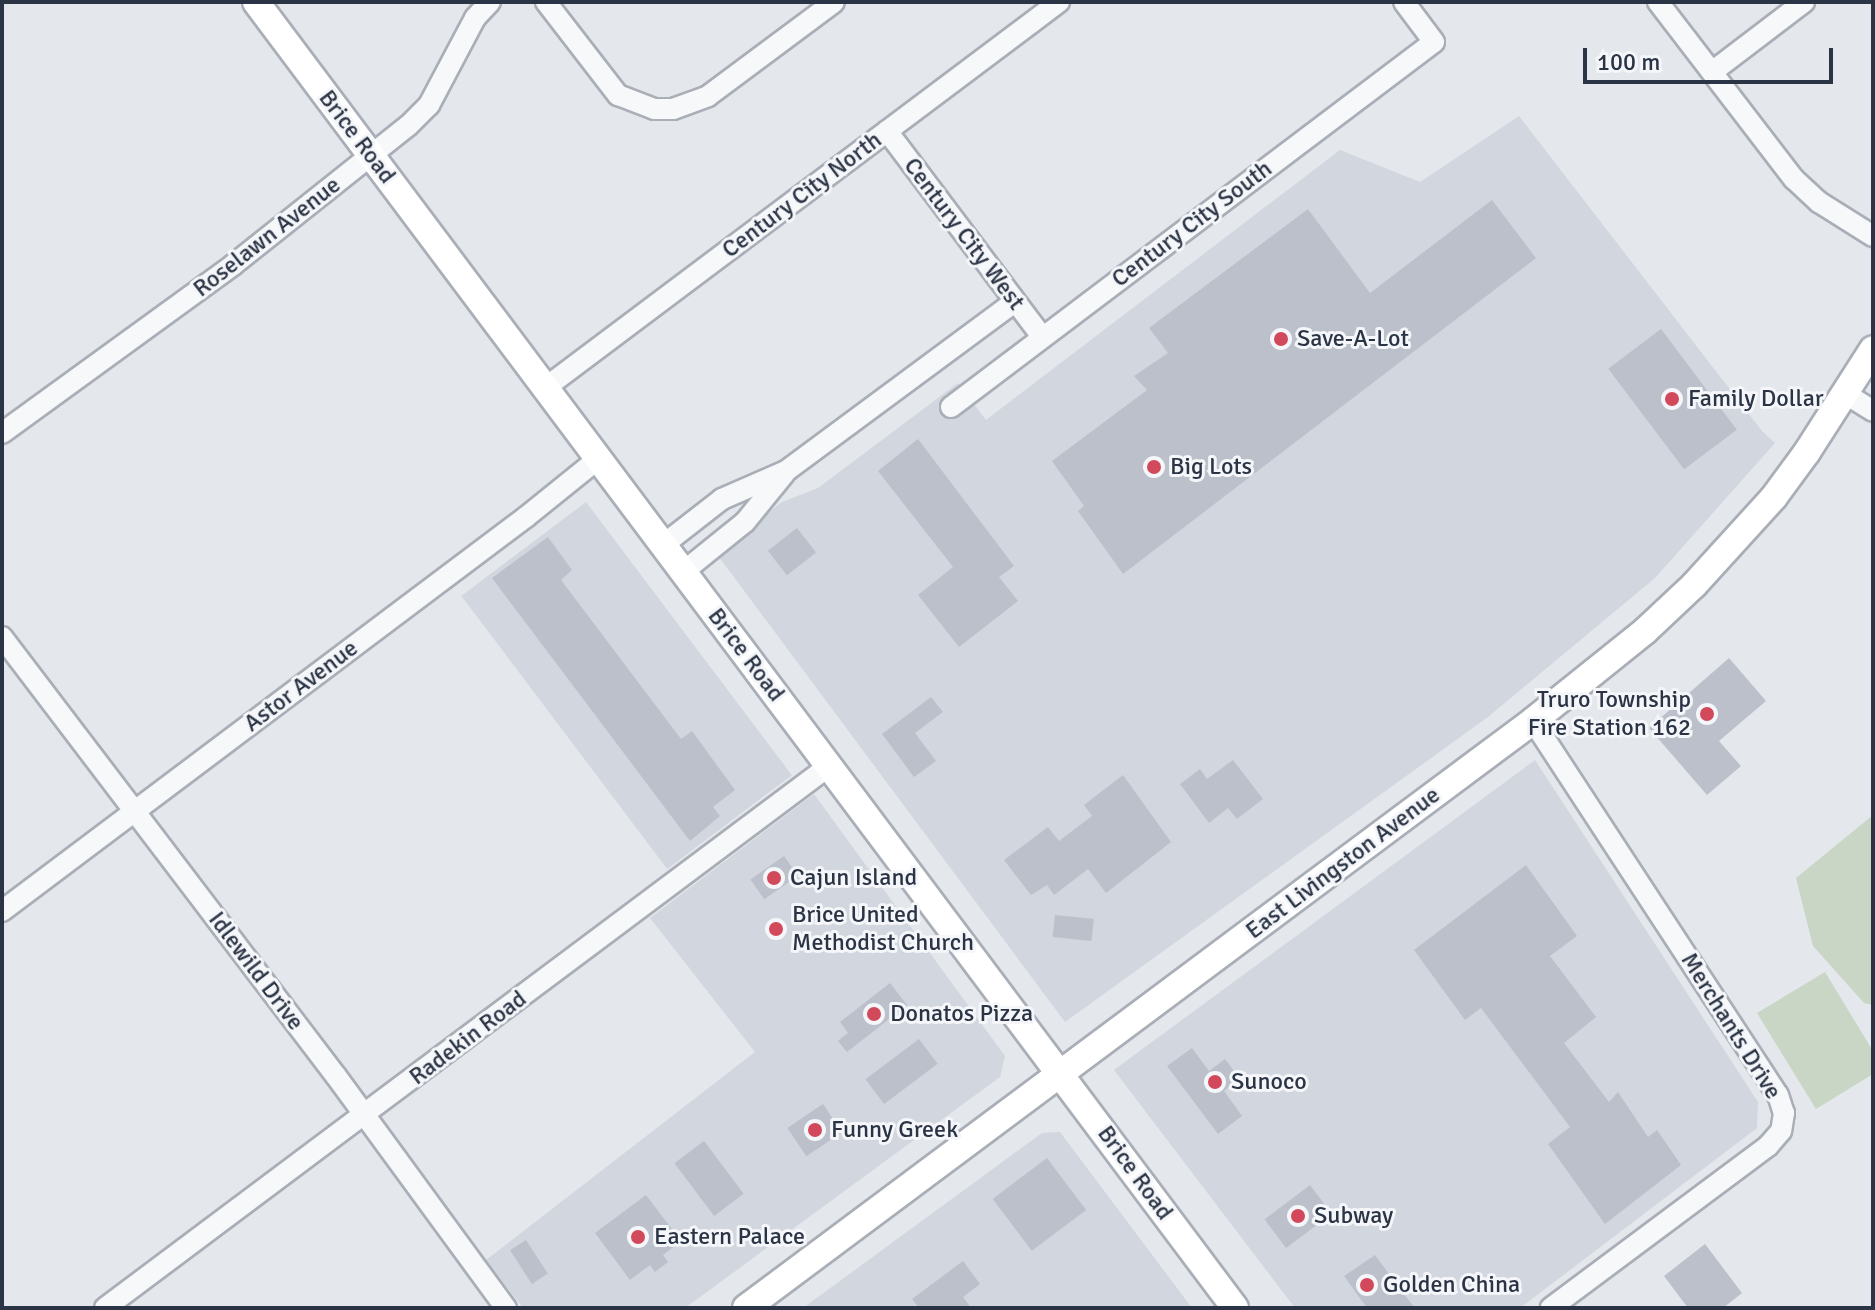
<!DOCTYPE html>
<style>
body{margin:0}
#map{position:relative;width:1875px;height:1310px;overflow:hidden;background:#e4e7ec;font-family:Signika,sans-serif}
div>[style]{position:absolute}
.built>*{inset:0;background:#d2d6de;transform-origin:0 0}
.green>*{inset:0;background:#c9d6c5}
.building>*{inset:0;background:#bbc0ca;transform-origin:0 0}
.roads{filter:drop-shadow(2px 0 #a9aeb7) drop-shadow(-2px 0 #a9aeb7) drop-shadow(0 2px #a9aeb7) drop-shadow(0 -2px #a9aeb7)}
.minor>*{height:20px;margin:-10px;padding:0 10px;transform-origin:10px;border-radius:10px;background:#f7f8fa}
.major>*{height:26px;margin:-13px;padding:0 13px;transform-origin:13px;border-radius:13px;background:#fff}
.dots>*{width:22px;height:22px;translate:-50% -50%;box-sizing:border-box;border:4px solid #f4f6f9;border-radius:50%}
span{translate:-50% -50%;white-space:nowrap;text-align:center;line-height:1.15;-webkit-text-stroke:6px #f4f6f9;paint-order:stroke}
.street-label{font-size:24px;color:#2b3445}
.poi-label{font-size:24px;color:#2b3445}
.left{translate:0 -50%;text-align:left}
.right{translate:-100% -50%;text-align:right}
.frame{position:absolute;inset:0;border:4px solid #2b3445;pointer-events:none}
.scale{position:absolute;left:1583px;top:48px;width:250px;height:36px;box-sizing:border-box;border:4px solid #2b3445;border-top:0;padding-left:10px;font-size:24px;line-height:28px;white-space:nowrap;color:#2b3445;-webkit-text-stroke:6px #f4f6f9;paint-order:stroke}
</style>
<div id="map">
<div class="built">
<div style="clip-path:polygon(1519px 116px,1762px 431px,1775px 443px,1655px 578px,1488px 717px,1065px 1022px,716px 553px,782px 502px,818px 488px,958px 383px,986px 420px,1340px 150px,1420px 182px)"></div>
<div style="left:586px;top:502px;width:342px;height:156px;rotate:53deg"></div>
<div style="clip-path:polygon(1535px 760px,1758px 1102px,1757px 1128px,1520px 1308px,1295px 1308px,1114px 1070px)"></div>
<div style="clip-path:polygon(814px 794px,1005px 1056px,1000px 1077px,685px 1308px,523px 1308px,486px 1260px,755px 1052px,650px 918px)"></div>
<div style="clip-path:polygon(1060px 1132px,1192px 1308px,803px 1308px,1042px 1133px)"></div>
</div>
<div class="green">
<div style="clip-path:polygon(1873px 815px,1873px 1005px,1864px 1003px,1813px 946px,1796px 878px)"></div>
<div style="clip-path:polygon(1825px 972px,1873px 1051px,1873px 1074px,1816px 1109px,1757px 1013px)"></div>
</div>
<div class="building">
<div style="clip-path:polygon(1492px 200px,1536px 258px,1123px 574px,1078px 511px,1084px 506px,1052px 461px,1147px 390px,1134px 376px,1168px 353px,1149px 328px,1308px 209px,1370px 293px)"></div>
<div style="left:1661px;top:329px;width:126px;height:66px;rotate:53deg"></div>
<div style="clip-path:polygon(918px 439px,1014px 566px,999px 577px,1018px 601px,959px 647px,918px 595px,953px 567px,878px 471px)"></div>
<div style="left:797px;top:528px;width:31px;height:37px;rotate:52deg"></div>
<div style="clip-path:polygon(548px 537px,572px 570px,561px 580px,681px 739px,692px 731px,735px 790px,713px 807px,720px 816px,690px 841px,492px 578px)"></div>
<div style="clip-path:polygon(1729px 658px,1766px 701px,1719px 741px,1741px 766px,1707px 795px,1649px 728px)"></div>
<div style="clip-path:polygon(931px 697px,943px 712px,915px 733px,936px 761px,914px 777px,882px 734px)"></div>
<div style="clip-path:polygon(1233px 760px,1263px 799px,1237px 819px,1228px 808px,1209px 823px,1180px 784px,1200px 769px,1207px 779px)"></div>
<div style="clip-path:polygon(1123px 775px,1171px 842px,1106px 893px,1088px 869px,1054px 895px,1047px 885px,1031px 895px,1004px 860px,1048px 827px,1059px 841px,1092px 816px,1084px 805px)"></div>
<div style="left:784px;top:856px;width:24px;height:41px;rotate:55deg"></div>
<div style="clip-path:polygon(1526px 865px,1577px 936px,1550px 956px,1596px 1017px,1564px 1043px,1609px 1102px,1618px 1092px,1648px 1137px,1657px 1130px,1681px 1165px,1605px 1224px,1548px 1144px,1570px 1127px,1481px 1008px,1465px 1020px,1414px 950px)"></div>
<div style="left:1055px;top:915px;width:39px;height:22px;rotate:6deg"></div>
<div style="clip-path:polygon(890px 983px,907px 1005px,847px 1052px,838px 1041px,848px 1033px,840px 1022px)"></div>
<div style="left:919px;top:1039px;width:31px;height:67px;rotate:53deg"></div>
<div style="clip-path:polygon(1192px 1048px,1209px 1071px,1225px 1059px,1240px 1079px,1224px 1091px,1242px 1116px,1218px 1134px,1167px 1066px)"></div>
<div style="left:823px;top:1104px;width:34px;height:43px;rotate:56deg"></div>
<div style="left:704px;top:1141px;width:66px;height:37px;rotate:53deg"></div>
<div style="left:1047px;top:1158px;width:65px;height:68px;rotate:53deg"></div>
<div style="left:1310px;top:1185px;width:36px;height:57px;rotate:53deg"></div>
<div style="clip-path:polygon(646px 1195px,681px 1241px,663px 1255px,668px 1262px,655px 1272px,650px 1265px,630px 1280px,595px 1233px)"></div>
<div style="left:526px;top:1240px;width:40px;height:19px;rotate:57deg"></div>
<div style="clip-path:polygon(1705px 1244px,1742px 1293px,1723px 1308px,1688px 1308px,1664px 1276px)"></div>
<div style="clip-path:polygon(1375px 1255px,1400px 1289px,1415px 1308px,1367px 1308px,1344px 1276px)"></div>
<div style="clip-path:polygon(963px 1261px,980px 1284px,963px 1297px,971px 1308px,919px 1308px,912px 1299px)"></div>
</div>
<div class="roads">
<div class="minor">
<div style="left:546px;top:2px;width:118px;rotate:52.3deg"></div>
<div style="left:618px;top:95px;width:39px;rotate:21deg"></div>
<div style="left:654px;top:109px;width:19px"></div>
<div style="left:673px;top:109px;width:37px;rotate:-20deg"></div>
<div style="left:708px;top:96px;width:157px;rotate:-36.7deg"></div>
<div style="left:1658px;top:2px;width:223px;rotate:52.5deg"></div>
<div style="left:1794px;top:179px;width:34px;rotate:43deg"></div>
<div style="left:1819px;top:202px;width:64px;rotate:32.2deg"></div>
<div style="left:1712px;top:72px;width:116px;rotate:-37.3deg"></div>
<div style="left:887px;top:131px;width:258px;rotate:53deg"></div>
<div style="left:545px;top:388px;width:643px;rotate:-36.91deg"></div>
<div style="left:1846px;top:394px;width:32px;rotate:32deg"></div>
<div style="left:951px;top:407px;width:605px;rotate:-37.08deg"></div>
<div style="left:1434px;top:42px;width:50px;rotate:-126.9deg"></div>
<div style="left:2px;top:433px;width:286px;rotate:-36deg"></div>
<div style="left:233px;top:265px;width:223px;rotate:-38.5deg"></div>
<div style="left:408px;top:126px;width:30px;rotate:-45deg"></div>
<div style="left:429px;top:105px;width:98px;rotate:-62.1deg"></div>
<div style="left:475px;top:18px;width:22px;rotate:-47deg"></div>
<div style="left:663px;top:545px;width:75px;rotate:-37.9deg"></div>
<div style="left:722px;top:499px;width:70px;rotate:-23.6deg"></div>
<div style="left:786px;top:471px;width:284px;rotate:-36.5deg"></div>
<div style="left:683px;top:572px;width:80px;rotate:-38.9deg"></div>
<div style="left:745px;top:522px;width:62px;rotate:-50.9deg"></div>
<div style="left:2px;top:637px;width:552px;rotate:52.74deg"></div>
<div style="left:336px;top:1076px;width:288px;rotate:53.8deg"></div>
<div style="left:1533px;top:721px;width:447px;rotate:56.8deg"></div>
<div style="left:1778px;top:1095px;width:19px;rotate:72deg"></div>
<div style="left:1784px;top:1113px;width:18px;rotate:99deg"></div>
<div style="left:1781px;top:1131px;width:20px;rotate:131deg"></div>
<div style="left:1768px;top:1146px;width:271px;rotate:143.3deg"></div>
<div style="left:2px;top:911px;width:656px;rotate:-36.94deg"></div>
<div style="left:526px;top:517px;width:92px;rotate:-38.9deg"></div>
<div style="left:105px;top:1308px;width:904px;rotate:-36.82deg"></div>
</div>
<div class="major">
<div style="left:256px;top:2px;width:1632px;rotate:53.14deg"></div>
<div style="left:746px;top:1308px;width:982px;rotate:-36.72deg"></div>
<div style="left:1533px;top:721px;width:144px;rotate:-38.8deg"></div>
<div style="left:1645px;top:631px;width:67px;rotate:-43.2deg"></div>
<div style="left:1694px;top:585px;width:119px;rotate:-47.7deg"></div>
<div style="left:1774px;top:497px;width:56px;rotate:-53.7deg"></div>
<div style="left:1807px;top:452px;width:122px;rotate:-57.3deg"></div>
</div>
</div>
<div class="dots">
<div style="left:1281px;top:339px;background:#d1495b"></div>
<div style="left:1672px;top:399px;background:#d1495b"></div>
<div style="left:1154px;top:467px;background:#d1495b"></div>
<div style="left:1707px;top:714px;background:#d1495b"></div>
<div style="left:774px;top:878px;background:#d1495b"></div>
<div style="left:776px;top:929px;background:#d1495b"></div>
<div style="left:874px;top:1014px;background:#d1495b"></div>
<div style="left:1215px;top:1082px;background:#d1495b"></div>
<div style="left:815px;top:1130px;background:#d1495b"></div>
<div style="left:1298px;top:1216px;background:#d1495b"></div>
<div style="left:638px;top:1237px;background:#d1495b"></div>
<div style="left:1367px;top:1285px;background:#d1495b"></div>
</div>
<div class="street-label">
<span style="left:357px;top:137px;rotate:53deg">Brice Road</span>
<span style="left:802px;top:195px;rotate:-37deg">Century City North</span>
<span style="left:1192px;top:224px;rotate:-37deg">Century City South</span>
<span style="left:964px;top:234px;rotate:53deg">Century City West</span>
<span style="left:267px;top:237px;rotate:-38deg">Roselawn Avenue</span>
<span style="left:746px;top:655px;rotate:53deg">Brice Road</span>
<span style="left:301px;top:686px;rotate:-37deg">Astor Avenue</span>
<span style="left:1343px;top:863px;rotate:-37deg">East Livingston Avenue</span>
<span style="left:256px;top:971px;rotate:53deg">Idlewild Drive</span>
<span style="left:1731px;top:1026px;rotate:58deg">Merchants Drive</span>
<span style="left:468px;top:1038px;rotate:-37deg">Radekin Road</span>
<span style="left:1135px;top:1173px;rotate:54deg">Brice Road</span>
</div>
<div class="poi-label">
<span class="left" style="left:1297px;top:339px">Save-A-Lot</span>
<span class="left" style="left:1688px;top:399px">Family Dollar</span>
<span class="left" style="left:1170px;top:467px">Big Lots</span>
<span class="right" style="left:1691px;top:714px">Truro Township<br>Fire Station 162</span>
<span class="left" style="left:790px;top:878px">Cajun Island</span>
<span class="left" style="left:792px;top:929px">Brice United<br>Methodist Church</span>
<span class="left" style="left:890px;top:1014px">Donatos Pizza</span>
<span class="left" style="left:1231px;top:1082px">Sunoco</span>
<span class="left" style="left:831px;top:1130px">Funny Greek</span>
<span class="left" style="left:1314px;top:1216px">Subway</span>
<span class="left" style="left:654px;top:1237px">Eastern Palace</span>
<span class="left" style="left:1383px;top:1285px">Golden China</span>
</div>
<div class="frame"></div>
<div class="scale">100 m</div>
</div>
